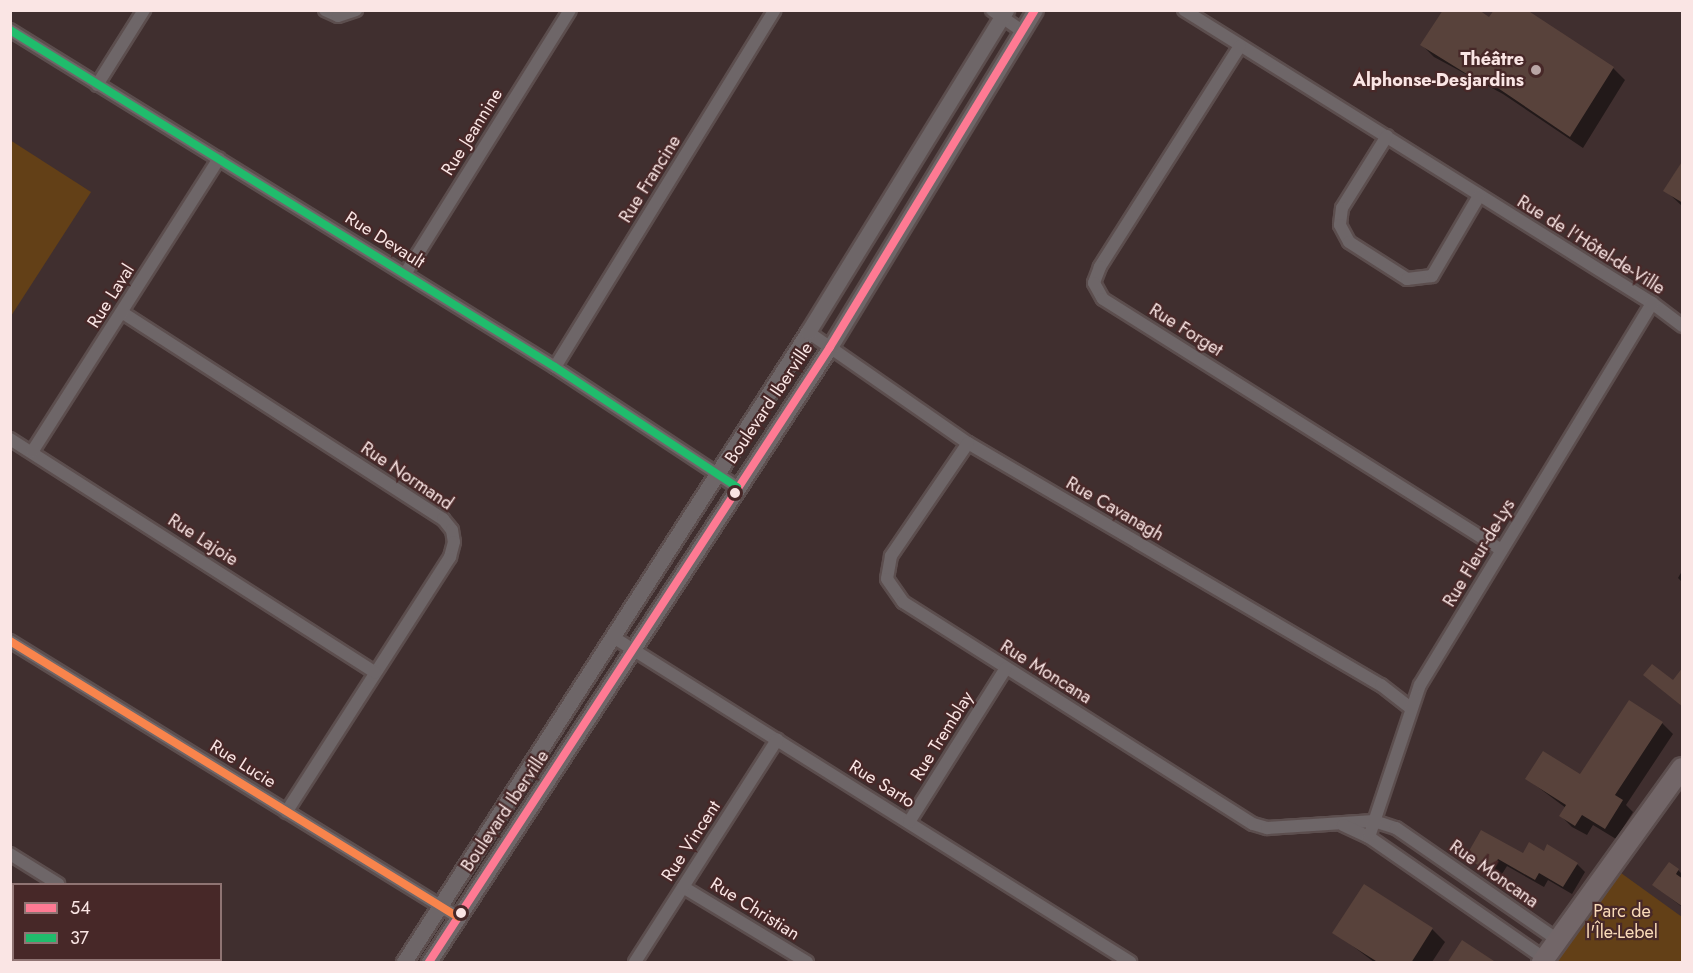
<!DOCTYPE html>
<meta charset="utf-8">
<style>
body{margin:0}
#map{position:relative;width:1693px;height:973px;overflow:hidden;background:#402f2f;font-family:Jost,sans-serif}
div>[style]{position:absolute}
.green>*{inset:0;background:#634017}
.shadow>*{inset:0;background:#0007}
.building>*{inset:0;background:#58423b}
.roads{filter:drop-shadow(2px 0 #5c4e4e) drop-shadow(-2px 0 #5c4e4e) drop-shadow(0 2px #5c4e4e) drop-shadow(0 -2px #5c4e4e)}
.minor>*{height:12px;margin:-6px;padding:0 6px;transform-origin:6px;border-radius:6px;background:#6e6668}
.tertiary>*{height:15px;margin:-7.5px;padding:0 7.5px;transform-origin:7.5px;border-radius:7.5px;background:#6e6668}
.primary>*{height:20px;margin:-10px;padding:0 10px;transform-origin:10px;border-radius:10px;background:#726668}
.bus-1>*{height:8px;margin:-4px;padding:0 4px;transform-origin:4px;border-radius:4px;background:#fe7a93}
.bus-2>*{height:8px;margin:-4px;padding:0 4px;transform-origin:4px;border-radius:4px;background:#20bc6c}
.bus-3>*{height:8px;margin:-4px;padding:0 4px;transform-origin:4px;border-radius:4px;background:#f8844c}
.dots>*{width:16px;height:16px;translate:-50% -50%;box-sizing:border-box;border:3px solid #472828;border-radius:50%}
span{translate:-50% -50%;white-space:nowrap;text-align:center;line-height:1.15;-webkit-text-stroke:4.5px #472828;paint-order:stroke}
.poi-label{font-size:18px;color:#fae5e4;font-weight:700}
.right{translate:-100% -50%;text-align:right}
.street-label{font-size:18px;color:#fae5e4}
.park-label{font-size:18px;color:#f9dab8}
.frame{position:absolute;inset:0;border:12px solid #fae5e4;pointer-events:none}
.legend{position:absolute;left:12px;top:883px;width:210px;height:78px;box-sizing:border-box;background:#472828;border:2px solid #8f7473;margin:0;padding:8px 10px;list-style:none;font-size:18px;color:#fae5e4}
.legend li{display:flex;align-items:center;gap:12px;height:30px}
.legend b{width:30px;border:2px solid #8f7473}
</style>
<div id="map">
<div class="green">
<div style="clip-path:polygon(10px 140px,91px 192px,11px 316px,10px 316px)"></div>
<div style="clip-path:polygon(1614px 868px,1682px 917px,1682px 962px,1542px 962px)"></div>
</div>
<div class="shadow">
<div style="clip-path:polygon(1490px 19px,1613px 68px,1625px 80px,1583px 148px,1503px 94px,1434px 57px,1422px 45px)"></div>
<div style="clip-path:polygon(1682px 162px,1682px 206px,1665px 190px)"></div>
<div style="clip-path:polygon(1682px 571px,1682px 582px,1678px 578px)"></div>
<div style="clip-path:polygon(1662px 723px,1673px 734px,1626px 805px,1633px 812px,1616px 839px,1593px 825px,1587px 835px,1572px 827px,1561px 816px,1566px 808px,1527px 779px,1581px 776px)"></div>
<div style="clip-path:polygon(1544px 853px,1577px 864px,1585px 872px,1572px 894px,1548px 880px,1544px 887px,1507px 866px,1499px 879px,1467px 857px)"></div>
<div style="clip-path:polygon(1678px 870px,1682px 874px,1682px 907px,1654px 885px)"></div>
<div style="clip-path:polygon(1364px 886px,1432px 929px,1445px 942px,1432px 962px,1374px 962px,1334px 932px)"></div>
</div>
<div class="building">
<div style="clip-path:polygon(1443px 10px,1479px 10px,1489px 17px,1494px 10px,1527px 10px,1614px 67px,1570px 137px,1489px 82px,1470px 76px,1420px 45px)"></div>
<div style="clip-path:polygon(1683px 160px,1683px 203px,1663px 191px)"></div>
<div style="clip-path:polygon(1652px 664px,1673px 680px,1683px 667px,1683px 707px,1643px 675px)"></div>
<div style="clip-path:polygon(1629px 700px,1663px 722px,1615px 795px,1623px 800px,1605px 829px,1582px 815px,1575px 826px,1559px 816px,1566px 805px,1525px 779px,1543px 751px,1580px 774px)"></div>
<div style="clip-path:polygon(1481px 830px,1523px 853px,1529px 842px,1544px 851px,1547px 844px,1578px 863px,1563px 887px,1539px 873px,1535px 880px,1498px 859px,1491px 872px,1465px 858px)"></div>
<div style="clip-path:polygon(1669px 862px,1679px 869px,1676px 874px,1683px 879px,1683px 907px,1652px 885px)"></div>
<div style="clip-path:polygon(1364px 884px,1433px 928px,1411px 963px,1379px 963px,1332px 933px)"></div>
<div style="clip-path:polygon(1462px 940px,1497px 963px,1447px 963px)"></div>
</div>
<div class="roads">
<div class="minor">
<div style="left:325px;top:10px;width:14px;rotate:25deg"></div>
<div style="left:338px;top:16px;width:19px;rotate:-18deg"></div>
<div style="left:992px;top:10px;width:37px;rotate:35deg"></div>
<div style="left:1184px;top:10px;width:552px;rotate:32.05deg"></div>
<div style="left:1652px;top:303px;width:38px;rotate:37deg"></div>
<div style="left:10px;top:30px;width:641px;rotate:31.73deg"></div>
<div style="left:555px;top:367px;width:218px;rotate:33.4deg"></div>
<div style="left:1240px;top:46px;width:262px;rotate:122.4deg"></div>
<div style="left:1100px;top:267px;width:17px;rotate:111deg"></div>
<div style="left:1094px;top:283px;width:18px;rotate:61deg"></div>
<div style="left:1103px;top:299px;width:471px;rotate:32.2deg"></div>
<div style="left:97px;top:85px;width:89px;rotate:-57.9deg"></div>
<div style="left:1387px;top:136px;width:85px;rotate:122deg"></div>
<div style="left:1342px;top:208px;width:17px;rotate:97deg"></div>
<div style="left:1340px;top:225px;width:19px;rotate:62deg"></div>
<div style="left:1349px;top:242px;width:69px;rotate:32.5deg"></div>
<div style="left:1407px;top:279px;width:25px;rotate:-7deg"></div>
<div style="left:1432px;top:276px;width:93px;rotate:-59.6deg"></div>
<div style="left:405px;top:274px;width:311px;rotate:-58deg"></div>
<div style="left:123px;top:313px;width:381px;rotate:32.8deg"></div>
<div style="left:443px;top:519px;width:14px;rotate:51deg"></div>
<div style="left:452px;top:530px;width:12px;rotate:81deg"></div>
<div style="left:454px;top:542px;width:16px;rotate:105deg"></div>
<div style="left:450px;top:557px;width:303px;rotate:122.7deg"></div>
<div style="left:808px;top:332px;width:195px;rotate:34.8deg"></div>
<div style="left:968px;top:443px;width:479px;rotate:30.4deg"></div>
<div style="left:1381px;top:685px;width:37px;rotate:38deg"></div>
<div style="left:555px;top:367px;width:419px;rotate:-58.4deg"></div>
<div style="left:10px;top:439px;width:433px;rotate:32.6deg"></div>
<div style="left:968px;top:443px;width:137px;rotate:124.3deg"></div>
<div style="left:891px;top:556px;width:23px;rotate:100deg"></div>
<div style="left:887px;top:579px;width:28px;rotate:55deg"></div>
<div style="left:903px;top:602px;width:414px;rotate:32.4deg"></div>
<div style="left:1253px;top:824px;width:15px;rotate:16deg"></div>
<div style="left:1267px;top:828px;width:107px;rotate:-3.7deg"></div>
<div style="left:1374px;top:821px;width:23px;rotate:18deg"></div>
<div style="left:1396px;top:828px;width:197px;rotate:34.7deg"></div>
<div style="left:32px;top:452px;width:348px;rotate:-57.5deg"></div>
<div style="left:613px;top:637px;width:611px;rotate:32.15deg"></div>
<div style="left:10px;top:641px;width:526px;rotate:31.64deg"></div>
<div style="left:909px;top:822px;width:182px;rotate:-57.8deg"></div>
<div style="left:1343px;top:825px;width:29px;rotate:25deg"></div>
<div style="left:1369px;top:837px;width:214px;rotate:34.7deg"></div>
<div style="left:1369px;top:837px;width:160px;rotate:-71.5deg"></div>
<div style="left:1420px;top:685px;width:447px;rotate:-58.7deg"></div>
<div style="left:10px;top:854px;width:57px;rotate:32deg"></div>
<div style="left:683px;top:887px;width:145px;rotate:31.2deg"></div>
<div style="left:147px;top:960px;width:2px;rotate:63deg"></div>
<div style="left:635px;top:962px;width:264px;rotate:-57.4deg"></div>
</div>
<div class="tertiary">
<div style="left:404px;top:962px;width:748px;rotate:-57.33deg"></div>
<div style="left:808px;top:332px;width:378px;rotate:-58.4deg"></div>
<div style="left:429px;top:962px;width:734px;rotate:-56.89deg"></div>
<div style="left:830px;top:347px;width:394px;rotate:-58.7deg"></div>
</div>
<div class="primary">
<div style="left:1542px;top:962px;width:239px;rotate:-54.2deg"></div>
</div>
</div>
<div class="bus-1">
<div style="left:429px;top:962px;width:734px;rotate:-56.89deg"></div>
<div style="left:830px;top:347px;width:394px;rotate:-58.7deg"></div>
</div>
<div class="bus-2">
<div style="left:10px;top:30px;width:641px;rotate:31.73deg"></div>
<div style="left:555px;top:367px;width:218px;rotate:33.4deg"></div>
</div>
<div class="bus-3">
<div style="left:10px;top:641px;width:526px;rotate:31.64deg"></div>
</div>
<div class="dots">
<div style="left:1536px;top:70px;background:#b9a5a5"></div>
<div style="left:735px;top:493px;background:#fae5e4"></div>
<div style="left:461px;top:913px;background:#fae5e4"></div>
</div>
<div class="poi-label">
<span class="right" style="left:1524px;top:70px">Théâtre<br>Alphonse-Desjardins</span>
</div>
<div class="street-label">
<span style="left:472px;top:132px;rotate:-58deg">Rue Jeannine</span>
<span style="left:650px;top:179px;rotate:-58deg">Rue Francine</span>
<span style="left:385px;top:240px;rotate:32deg">Rue Devault</span>
<span style="left:1591px;top:245px;rotate:32deg">Rue de l'Hôtel-de-Ville</span>
<span style="left:111px;top:296px;rotate:-58deg">Rue Laval</span>
<span style="left:1186px;top:330px;rotate:32deg">Rue Forget</span>
<span style="left:769px;top:403px;rotate:-56deg">Boulevard Iberville</span>
<span style="left:407px;top:476px;rotate:34deg">Rue Normand</span>
<span style="left:1115px;top:509px;rotate:30deg">Rue Cavanagh</span>
<span style="left:203px;top:540px;rotate:33deg">Rue Lajoie</span>
<span style="left:1479px;top:553px;rotate:-59deg">Rue Fleur-de-Lys</span>
<span style="left:1046px;top:672px;rotate:32deg">Rue Moncana</span>
<span style="left:942px;top:736px;rotate:-58deg">Rue Tremblay</span>
<span style="left:243px;top:764px;rotate:32deg">Rue Lucie</span>
<span style="left:882px;top:784px;rotate:32deg">Rue Sarto</span>
<span style="left:505px;top:811px;rotate:-56deg">Boulevard Iberville</span>
<span style="left:691px;top:841px;rotate:-57deg">Rue Vincent</span>
<span style="left:1494px;top:874px;rotate:35deg">Rue Moncana</span>
<span style="left:755px;top:909px;rotate:32deg">Rue Christian</span>
</div>
<div class="park-label">
<span style="left:1622px;top:922px">Parc de<br>l'Île-Lebel</span>
</div>
<div class="frame"></div>
<ul class="legend">
<li><b style="height:8px;background:#fe7a93"></b>54</li>
<li><b style="height:8px;background:#20bc6c"></b>37</li>
</ul>
</div>
